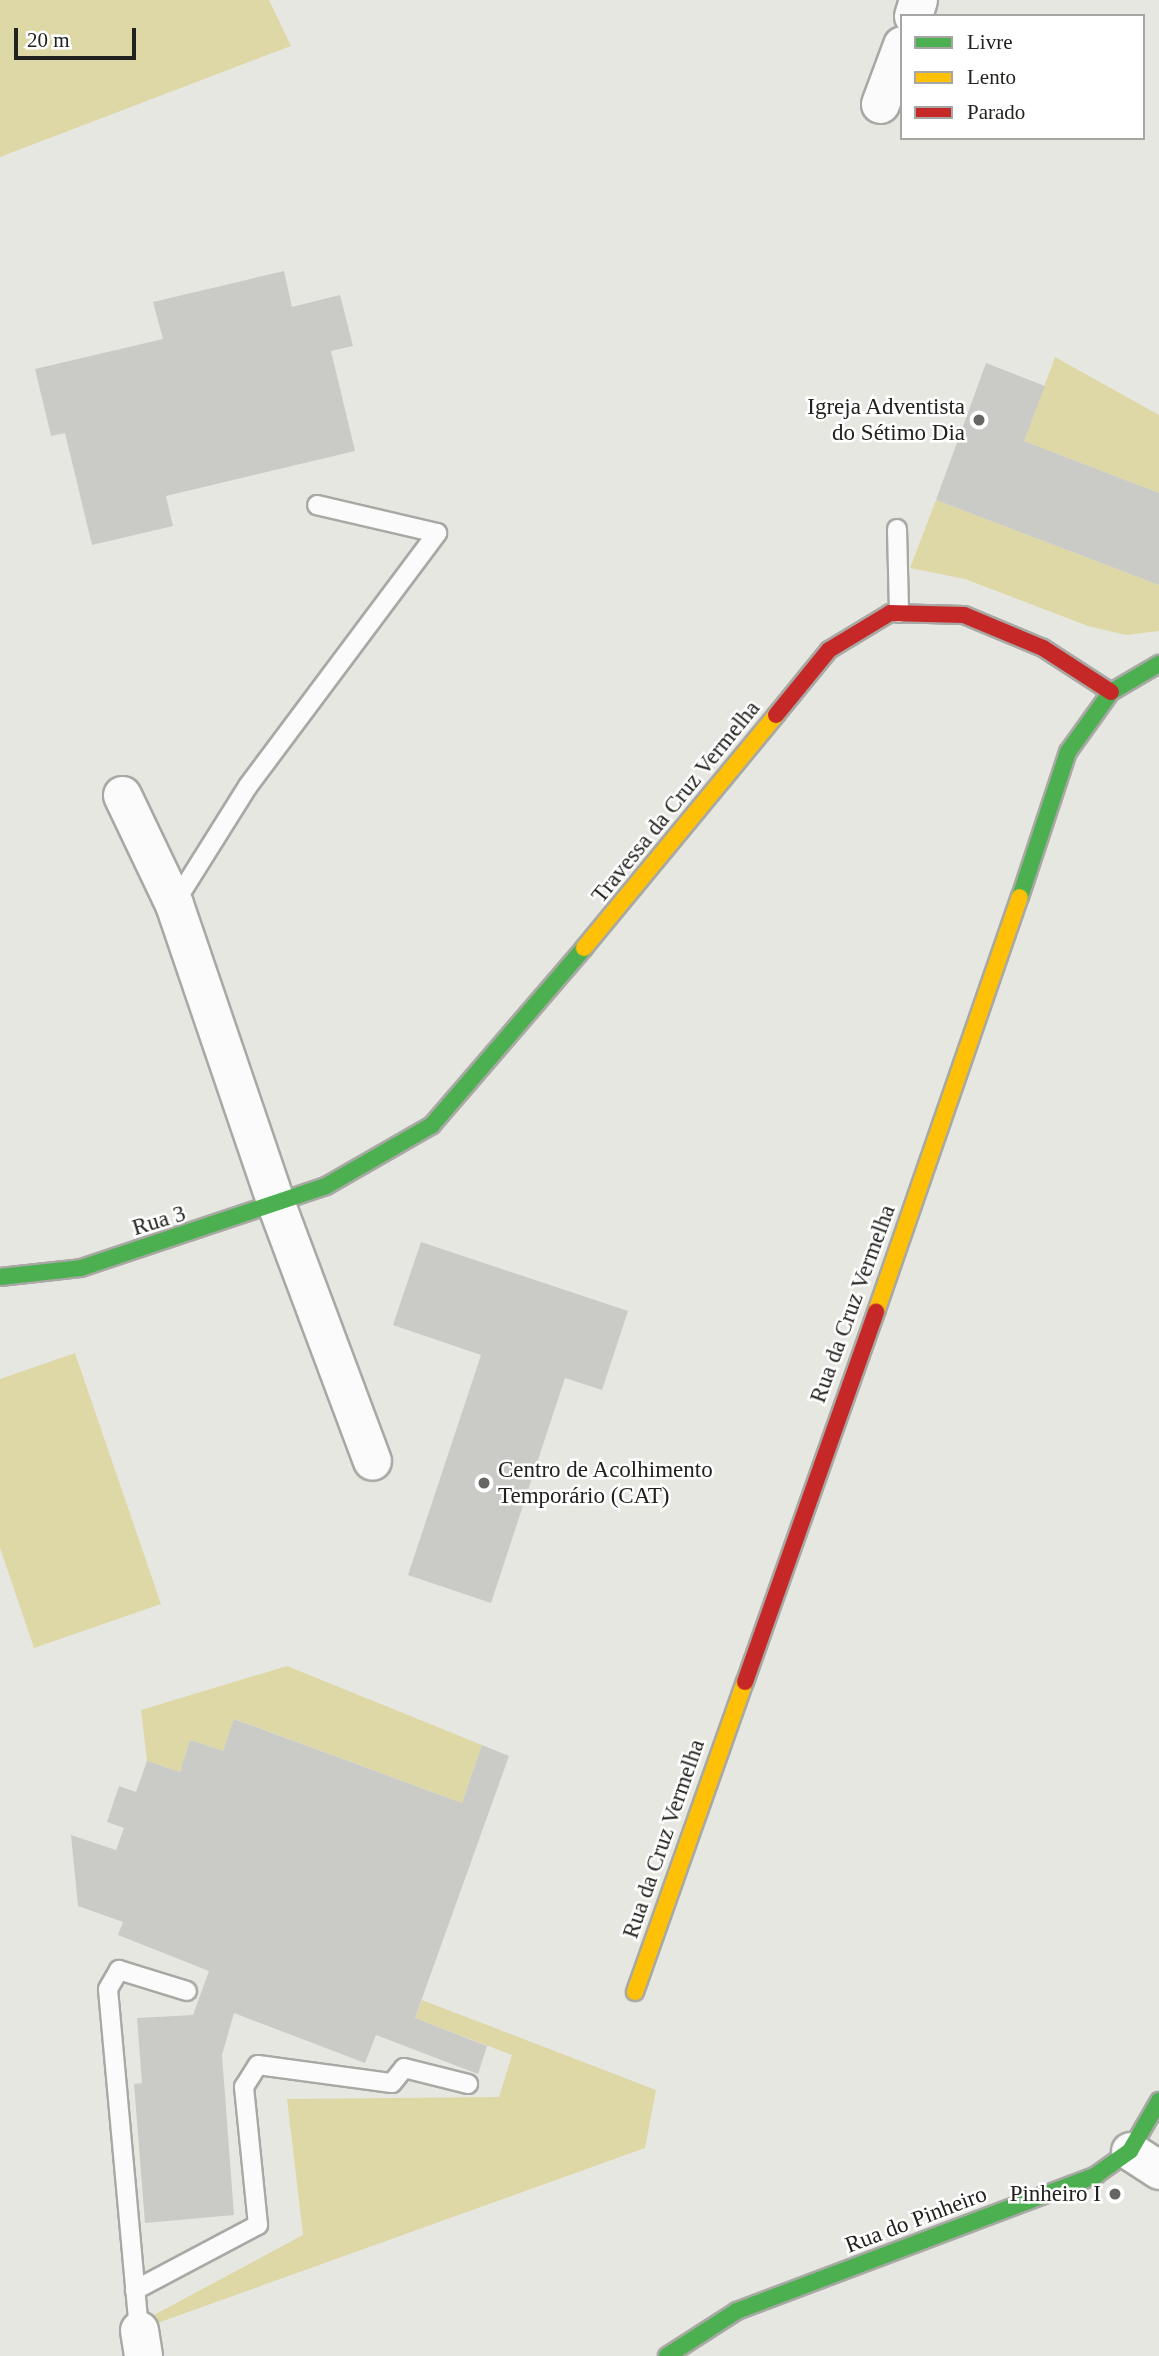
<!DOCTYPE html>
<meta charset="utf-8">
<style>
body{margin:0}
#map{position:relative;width:1159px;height:2356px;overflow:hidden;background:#e7e7e2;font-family:Georgia,serif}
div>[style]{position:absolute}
.green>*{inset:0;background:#ded8a7}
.building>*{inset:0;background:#cacac6}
.roads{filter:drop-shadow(2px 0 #a8a8a4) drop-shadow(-2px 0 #a8a8a4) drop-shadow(0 2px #a8a8a4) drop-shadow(0 -2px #a8a8a4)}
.lane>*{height:18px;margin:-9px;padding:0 9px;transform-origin:9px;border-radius:9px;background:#fbfbfb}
.street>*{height:37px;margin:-18.5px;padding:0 18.5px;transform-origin:18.5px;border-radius:18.5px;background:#fbfbfb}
.fast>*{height:16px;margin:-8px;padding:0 8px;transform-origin:8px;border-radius:8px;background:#4caf50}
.slow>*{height:16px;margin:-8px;padding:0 8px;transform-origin:8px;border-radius:8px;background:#ffc107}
.jam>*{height:16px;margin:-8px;padding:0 8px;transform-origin:8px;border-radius:8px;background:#c62828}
.dots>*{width:19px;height:19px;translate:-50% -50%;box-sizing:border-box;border:4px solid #fff;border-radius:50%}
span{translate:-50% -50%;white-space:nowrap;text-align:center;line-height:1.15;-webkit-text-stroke:5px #fff;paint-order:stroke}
.poi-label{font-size:23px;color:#21211e}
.right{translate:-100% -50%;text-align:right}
.left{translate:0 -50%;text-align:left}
.street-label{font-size:23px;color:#21211e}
.legend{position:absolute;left:900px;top:14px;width:245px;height:126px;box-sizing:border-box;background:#fff;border:2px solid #a6a6a5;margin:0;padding:9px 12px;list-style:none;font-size:21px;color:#21211e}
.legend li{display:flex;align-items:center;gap:14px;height:35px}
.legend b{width:35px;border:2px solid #a6a6a5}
.scale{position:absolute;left:14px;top:28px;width:122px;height:32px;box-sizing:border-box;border:4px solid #21211e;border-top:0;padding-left:9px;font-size:21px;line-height:24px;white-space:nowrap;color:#21211e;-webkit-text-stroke:5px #fff;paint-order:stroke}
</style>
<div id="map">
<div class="green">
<div style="clip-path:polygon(0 0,269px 0,291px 46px,0 157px)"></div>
<div style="clip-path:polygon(1055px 357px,1159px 415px,1159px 493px,1024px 441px)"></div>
<div style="clip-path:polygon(936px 500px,1159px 585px,1159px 631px,1126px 635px,1088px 626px,965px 579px,910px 568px)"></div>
<div style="clip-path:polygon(75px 1353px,161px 1604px,34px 1648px,0 1548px,0 1379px)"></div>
<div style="clip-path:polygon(287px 1666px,482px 1745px,462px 1803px,235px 1719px,223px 1751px,190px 1740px,180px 1772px,147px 1761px,141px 1710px)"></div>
<div style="clip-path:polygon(422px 2000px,656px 2090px,645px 2148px,152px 2325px,152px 2316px,303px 2235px,287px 2099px,499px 2097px,512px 2055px,415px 2018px)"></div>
</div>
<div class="building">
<div style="clip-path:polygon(284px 271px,292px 307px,340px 295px,353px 346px,331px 351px,355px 451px,166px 496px,173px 526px,92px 545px,65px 433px,51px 436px,35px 369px,163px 339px,153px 302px)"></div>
<div style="clip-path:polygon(986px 363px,1045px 386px,1024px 441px,1159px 493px,1159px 585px,936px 500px)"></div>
<div style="clip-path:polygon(421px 1242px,628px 1311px,602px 1390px,565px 1378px,491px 1603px,408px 1575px,481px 1355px,393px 1325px)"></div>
<div style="clip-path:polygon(234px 1719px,462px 1803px,482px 1745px,509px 1756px,415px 2018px,487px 2046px,478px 2074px,376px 2035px,365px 2063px,234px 2013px,222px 2055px,234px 2215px,145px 2223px,134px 2084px,142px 2083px,137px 2018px,193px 2015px,209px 1971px,118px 1935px,123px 1922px,78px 1906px,71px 1835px,116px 1850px,124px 1828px,107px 1822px,119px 1786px,136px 1792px,147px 1761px,180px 1772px,190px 1740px,223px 1751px)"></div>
</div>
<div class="roads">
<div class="lane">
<div style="left:897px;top:529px;width:84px;rotate:88.6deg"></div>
<div style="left:174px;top:904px;width:139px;rotate:-57.9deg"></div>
<div style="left:248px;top:786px;width:316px;rotate:-53.2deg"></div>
<div style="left:437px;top:533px;width:123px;rotate:-166.9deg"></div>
<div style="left:135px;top:2290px;width:139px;rotate:-27.9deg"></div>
<div style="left:258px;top:2225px;width:139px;rotate:-95.8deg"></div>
<div style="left:244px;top:2087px;width:26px;rotate:-58deg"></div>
<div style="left:258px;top:2065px;width:135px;rotate:7.7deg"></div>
<div style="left:392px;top:2083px;width:19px;rotate:-51deg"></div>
<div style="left:404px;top:2068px;width:66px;rotate:14deg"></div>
<div style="left:139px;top:2330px;width:342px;rotate:-95.2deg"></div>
<div style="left:108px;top:1989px;width:22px;rotate:-60deg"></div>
<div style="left:119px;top:1970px;width:71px;rotate:17.2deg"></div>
</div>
<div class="street">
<div style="left:913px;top:16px;width:17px;rotate:-73deg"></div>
<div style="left:880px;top:104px;width:63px;rotate:-69.6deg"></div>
<div style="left:122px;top:795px;width:121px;rotate:64.5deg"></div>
<div style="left:174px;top:904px;width:317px;rotate:71.2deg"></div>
<div style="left:276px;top:1204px;width:274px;rotate:69.5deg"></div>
<div style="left:1130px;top:2151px;width:35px;rotate:33deg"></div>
<div style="left:139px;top:2330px;width:26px;rotate:81deg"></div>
</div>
<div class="fast">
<div style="left:1020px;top:897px;width:153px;rotate:-71.7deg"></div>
<div style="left:1068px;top:752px;width:74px;rotate:-54.4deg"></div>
<div style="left:1111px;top:692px;width:56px;rotate:-30.3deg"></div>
<div style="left:0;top:1277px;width:81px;rotate:-6.3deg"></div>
<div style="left:81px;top:1268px;width:258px;rotate:-18.5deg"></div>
<div style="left:326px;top:1186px;width:122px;rotate:-29.9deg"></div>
<div style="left:432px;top:1125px;width:233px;rotate:-49.3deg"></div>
<div style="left:667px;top:2356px;width:83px;rotate:-32.7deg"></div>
<div style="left:737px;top:2311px;width:384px;rotate:-20.7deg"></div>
<div style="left:1096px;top:2175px;width:42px;rotate:-35.2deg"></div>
<div style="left:1130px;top:2151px;width:58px;rotate:-59.9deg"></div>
</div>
<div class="slow">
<div style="left:584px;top:948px;width:302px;rotate:-50.5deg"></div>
<div style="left:876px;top:1312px;width:439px;rotate:-70.9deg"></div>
<div style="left:635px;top:1992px;width:329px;rotate:-70.5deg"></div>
</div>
<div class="jam">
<div style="left:776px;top:715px;width:84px;rotate:-50.8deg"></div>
<div style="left:829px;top:650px;width:71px;rotate:-31.2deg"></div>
<div style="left:890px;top:613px;width:74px;rotate:1.5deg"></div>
<div style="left:964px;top:615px;width:86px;rotate:22.7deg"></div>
<div style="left:1043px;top:648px;width:81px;rotate:32.9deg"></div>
<div style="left:745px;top:1682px;width:393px;rotate:-70.5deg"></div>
</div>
</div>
<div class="dots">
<div style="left:979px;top:420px;background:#666663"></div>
<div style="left:484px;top:1483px;background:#666663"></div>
<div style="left:1115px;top:2194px;background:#666663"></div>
</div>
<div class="poi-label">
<span class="right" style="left:965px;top:420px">Igreja Adventista<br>do Sétimo Dia</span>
<span class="left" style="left:498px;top:1483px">Centro de Acolhimento<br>Temporário (CAT)</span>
<span class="right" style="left:1101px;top:2194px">Pinheiro I</span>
</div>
<div class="street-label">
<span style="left:676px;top:802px;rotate:-51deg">Travessa da Cruz Vermelha</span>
<span style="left:159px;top:1221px;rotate:-17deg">Rua 3</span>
<span style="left:853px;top:1304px;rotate:-70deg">Rua da Cruz Vermelha</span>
<span style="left:664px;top:1839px;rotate:-71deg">Rua da Cruz Vermelha</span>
<span style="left:916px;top:2220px;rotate:-21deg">Rua do Pinheiro</span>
</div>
<ul class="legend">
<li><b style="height:9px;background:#4caf50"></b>Livre</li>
<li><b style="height:9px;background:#ffc107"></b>Lento</li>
<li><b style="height:9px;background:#c62828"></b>Parado</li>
</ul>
<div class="scale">20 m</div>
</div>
